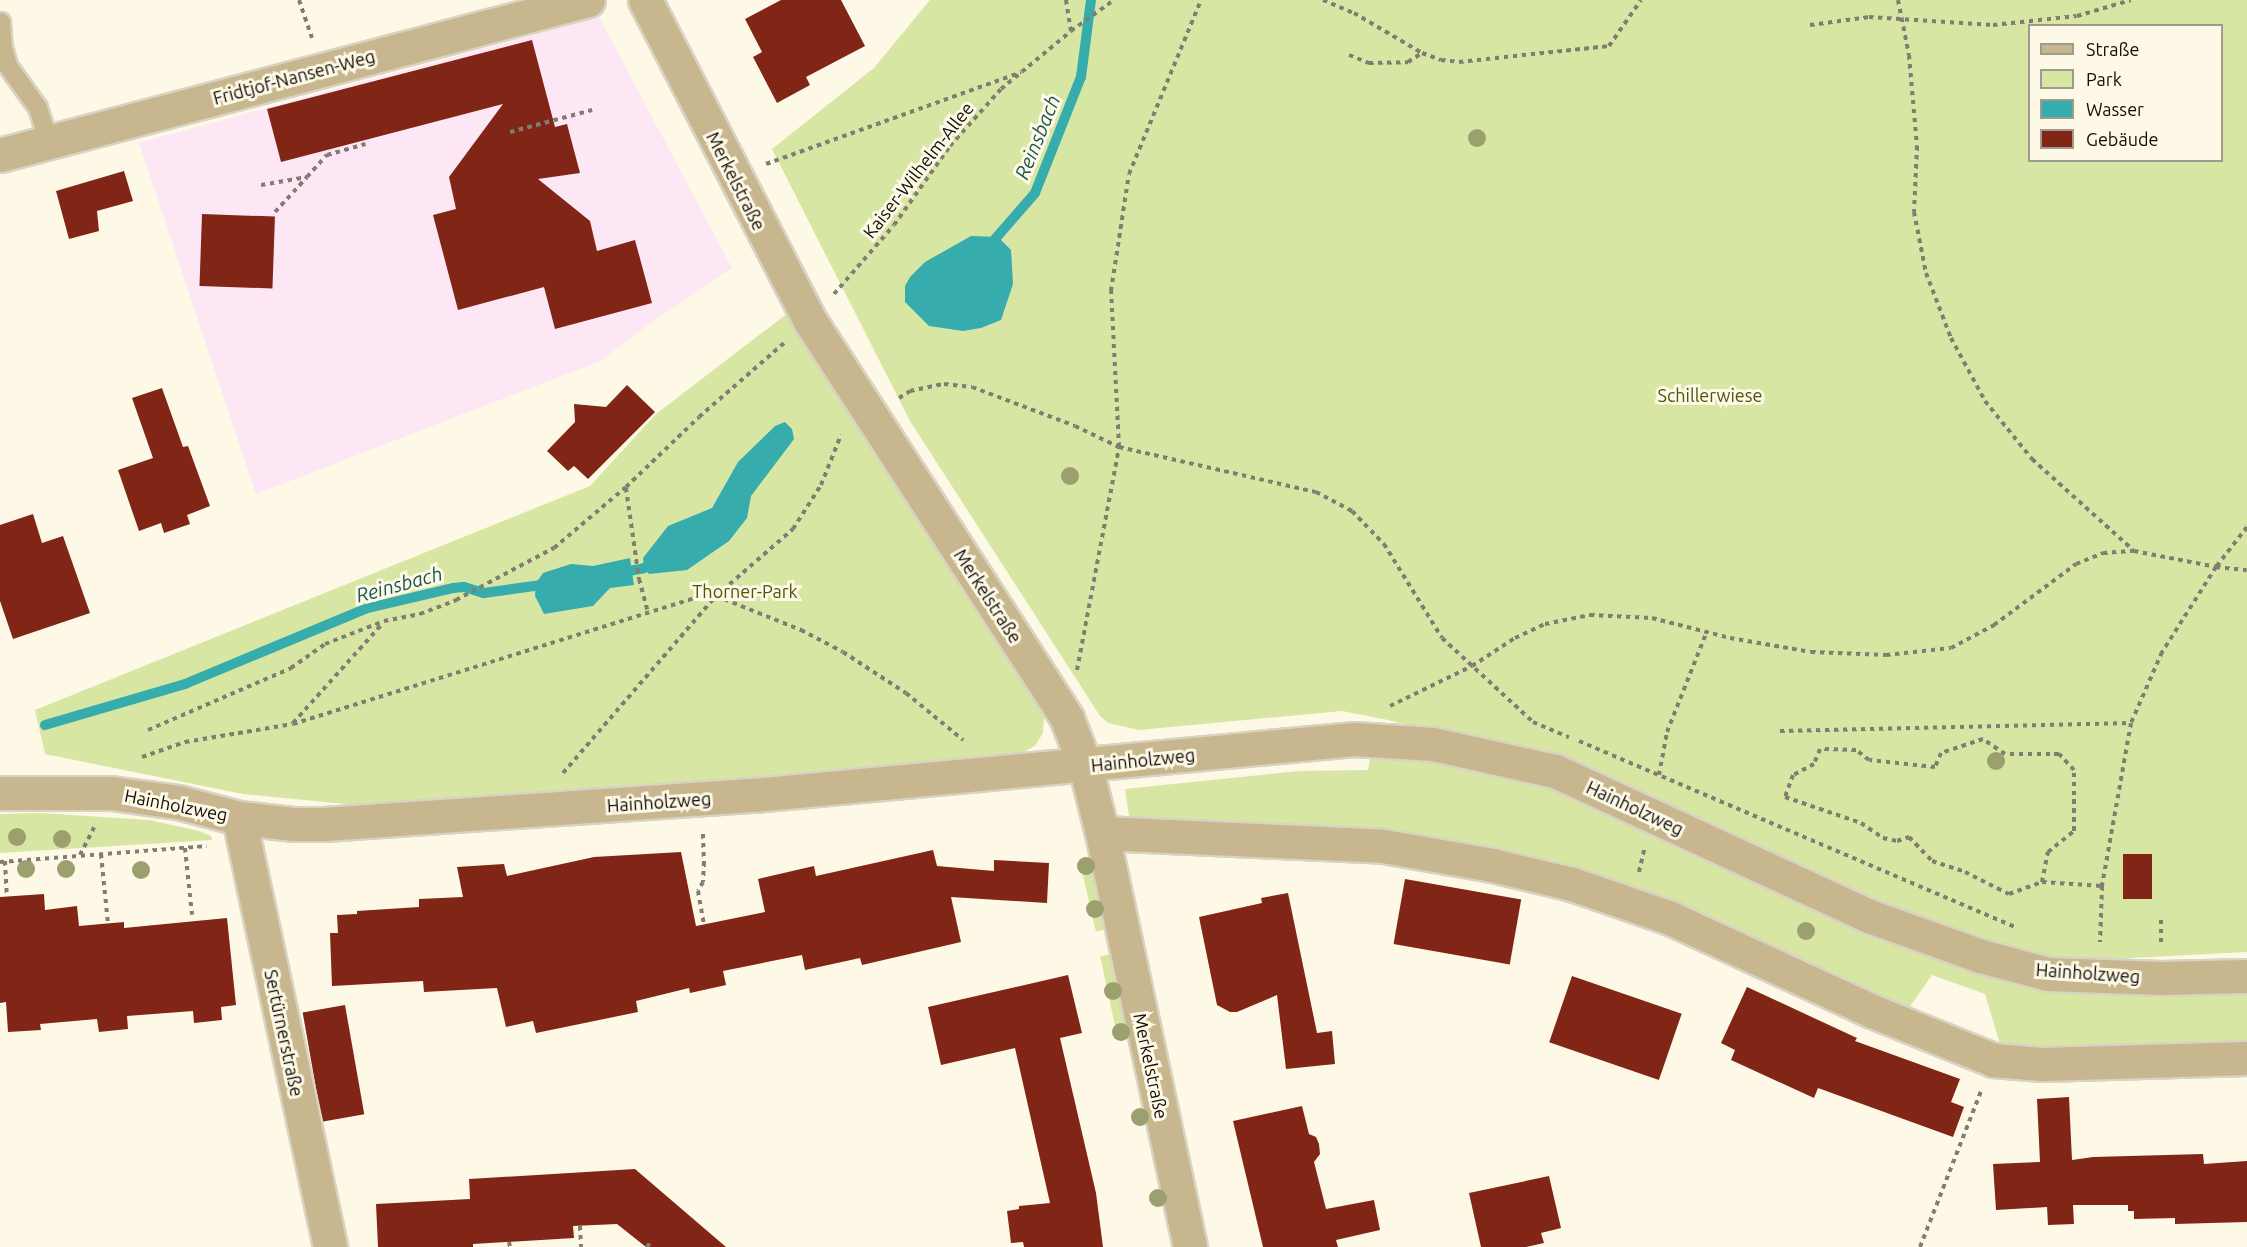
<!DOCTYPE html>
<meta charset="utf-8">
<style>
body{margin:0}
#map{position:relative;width:2247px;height:1247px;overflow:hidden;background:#fef8e6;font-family:Ubuntu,sans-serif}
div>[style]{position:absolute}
.commercial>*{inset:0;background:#fde7f5}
.green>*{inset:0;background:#d8e6a4;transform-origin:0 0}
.water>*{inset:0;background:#37acad}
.stream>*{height:10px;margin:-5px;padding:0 5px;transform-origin:5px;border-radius:5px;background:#37acad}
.building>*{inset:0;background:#812617;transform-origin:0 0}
.path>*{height:4px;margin-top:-2px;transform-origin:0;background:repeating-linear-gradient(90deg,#817d72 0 4.5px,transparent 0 9px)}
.roads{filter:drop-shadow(2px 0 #d8d3c2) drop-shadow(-2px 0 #d8d3c2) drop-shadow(0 2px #d8d3c2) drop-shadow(0 -2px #d8d3c2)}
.service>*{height:18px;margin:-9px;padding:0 9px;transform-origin:9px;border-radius:9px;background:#c7b68e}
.minor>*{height:33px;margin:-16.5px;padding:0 16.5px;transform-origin:16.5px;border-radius:16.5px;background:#c7b68e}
.trees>*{width:18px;height:18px;margin:-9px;border-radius:50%;background:#9c9f6e}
span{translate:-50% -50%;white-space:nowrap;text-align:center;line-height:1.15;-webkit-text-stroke:6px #fef8e6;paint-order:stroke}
.street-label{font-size:18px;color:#100e08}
.park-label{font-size:18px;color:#4c570c}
.water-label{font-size:20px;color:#175758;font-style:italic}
.legend{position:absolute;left:2028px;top:24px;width:195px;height:138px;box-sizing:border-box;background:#fef8e6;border:2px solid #9f9a8d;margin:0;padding:8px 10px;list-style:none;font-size:18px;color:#100e08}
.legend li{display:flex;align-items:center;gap:12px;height:30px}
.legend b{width:30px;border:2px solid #9f9a8d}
</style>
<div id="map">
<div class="commercial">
<div style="clip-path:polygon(599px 17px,732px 268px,646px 326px,601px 361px,256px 494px,139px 143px)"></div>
</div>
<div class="green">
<div style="clip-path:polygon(evenodd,930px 0,2247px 0,2247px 952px,2073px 961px,1997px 950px,1880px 905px,1557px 760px,1388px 720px,1342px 711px,1139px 730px,1108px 723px,1100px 716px,910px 421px,772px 149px,874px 68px,930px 0,2030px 26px,2222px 26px,2222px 160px,2030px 160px,2030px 26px)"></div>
<div style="clip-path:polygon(788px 313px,1028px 684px,1044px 717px,1043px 733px,1035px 746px,1019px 754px,536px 795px,355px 805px,243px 794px,45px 754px,35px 710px,590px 486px,656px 414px)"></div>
<div style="clip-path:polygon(1371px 754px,1445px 759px,1552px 788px,1943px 960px,2040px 987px,2247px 988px,2247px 1050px,2002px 1051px,1985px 994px,1932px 975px,1906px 1012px,1571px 873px,1130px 823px,1125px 789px,1299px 771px,1368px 770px)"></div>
<div style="clip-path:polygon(41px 813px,149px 820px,199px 831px,211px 836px,212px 840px,0 853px,0 814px)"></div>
<div style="left:1090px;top:857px;width:74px;height:11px;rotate:77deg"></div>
<div style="left:1111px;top:954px;width:86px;height:11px;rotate:78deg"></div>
</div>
<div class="water">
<div style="clip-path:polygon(971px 236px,998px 237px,1011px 250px,1013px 284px,1001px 320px,981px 328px,963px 331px,929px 326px,905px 302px,905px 286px,910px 277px,925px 262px)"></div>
<div style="clip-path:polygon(785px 422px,792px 429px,794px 439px,751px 496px,747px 518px,729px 541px,687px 570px,649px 574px,644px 568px,643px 558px,668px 526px,712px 508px,738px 462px,775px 426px)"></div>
<div style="clip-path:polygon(630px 558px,634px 585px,610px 588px,593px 606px,544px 614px,535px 596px,536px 583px,543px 573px,571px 564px,593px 566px)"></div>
</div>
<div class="stream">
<div style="left:989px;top:246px;width:70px;rotate:-49deg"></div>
<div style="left:1035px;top:193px;width:125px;rotate:-68.4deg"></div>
<div style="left:1081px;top:77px;width:78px;rotate:-82.6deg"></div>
<div style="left:617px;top:573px;width:27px;rotate:-10deg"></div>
<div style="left:644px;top:568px;width:13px;rotate:-32deg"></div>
<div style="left:45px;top:725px;width:146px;rotate:-16.3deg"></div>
<div style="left:185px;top:684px;width:198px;rotate:-22.6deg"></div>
<div style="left:368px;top:608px;width:87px;rotate:-13.2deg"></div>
<div style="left:453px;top:588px;width:11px;rotate:-5deg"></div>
<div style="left:464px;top:587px;width:21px;rotate:17deg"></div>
<div style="left:484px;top:593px;width:65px;rotate:-8deg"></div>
</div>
<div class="building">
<div style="clip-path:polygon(781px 0,841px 0,865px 46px,806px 77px,810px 85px,777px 103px,753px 57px,762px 52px,745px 19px)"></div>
<div style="clip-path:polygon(532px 40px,555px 127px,567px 124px,580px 173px,538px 179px,590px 221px,597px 251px,635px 240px,652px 303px,555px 329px,544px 287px,458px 310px,433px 215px,456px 209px,449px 177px,503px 104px,281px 162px,267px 109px)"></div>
<div style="clip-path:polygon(124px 171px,133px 201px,97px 211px,99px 231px,69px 239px,56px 191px)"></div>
<div style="left:202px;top:214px;width:73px;height:72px;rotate:2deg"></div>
<div style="clip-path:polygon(627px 385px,655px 412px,588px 479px,574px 466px,568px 471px,547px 451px,575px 422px,574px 404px,606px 407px)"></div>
<div style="clip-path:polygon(162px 388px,183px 447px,188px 446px,210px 506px,187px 515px,190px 524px,164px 533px,161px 523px,139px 531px,118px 470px,153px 458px,132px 398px)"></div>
<div style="clip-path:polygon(33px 514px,42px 543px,63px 536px,90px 613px,13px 639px,0 601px,0 525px)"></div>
<div style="clip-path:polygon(933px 850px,937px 866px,994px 871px,994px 860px,1049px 863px,1047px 903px,951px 897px,961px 942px,862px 965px,860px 958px,805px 970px,802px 955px,723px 971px,726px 985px,690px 993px,689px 988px,636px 1001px,638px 1012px,536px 1033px,533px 1021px,506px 1027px,497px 988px,424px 992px,423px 981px,332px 986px,330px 933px,338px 933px,337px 915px,357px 914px,357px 911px,419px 907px,419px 899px,463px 897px,457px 867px,504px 864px,507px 876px,594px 857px,681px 852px,696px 926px,765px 912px,758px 879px,814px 866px,816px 876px)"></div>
<div style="left:2123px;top:854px;width:29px;height:45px"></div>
<div style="left:1405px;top:879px;width:118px;height:66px;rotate:10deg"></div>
<div style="clip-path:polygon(1288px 893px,1317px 1033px,1332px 1031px,1335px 1064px,1286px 1069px,1277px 995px,1237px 1012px,1230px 1012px,1217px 1005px,1199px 917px,1262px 903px,1261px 898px)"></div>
<div style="clip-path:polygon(44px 894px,45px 910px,77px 906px,79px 926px,124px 922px,124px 928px,227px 918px,236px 1005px,221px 1007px,222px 1020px,194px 1023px,193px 1011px,127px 1016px,128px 1029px,99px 1032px,97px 1019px,40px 1024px,41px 1030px,8px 1032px,6px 1002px,0 1003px,0 897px)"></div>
<div style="clip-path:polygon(1068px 975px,1082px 1033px,1060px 1038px,1096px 1193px,1103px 1247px,1024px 1247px,1023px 1242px,1011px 1243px,1007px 1211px,1019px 1209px,1019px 1206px,1050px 1203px,1015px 1048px,941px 1065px,928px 1007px)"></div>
<div style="left:1572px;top:976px;width:116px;height:70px;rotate:19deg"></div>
<div style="clip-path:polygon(1747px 987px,1857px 1038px,1855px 1041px,1960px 1079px,1951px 1102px,1964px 1107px,1953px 1137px,1818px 1088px,1814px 1098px,1731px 1060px,1735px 1050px,1721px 1043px)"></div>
<div style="left:345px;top:1005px;width:111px;height:43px;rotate:80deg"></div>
<div style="clip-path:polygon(2069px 1097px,2072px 1160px,2093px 1157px,2203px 1154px,2204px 1164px,2247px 1161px,2247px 1222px,2175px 1224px,2175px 1218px,2134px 1219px,2134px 1211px,2128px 1211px,2128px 1205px,2073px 1205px,2074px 1224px,2048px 1225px,2047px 1207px,1996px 1210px,1993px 1164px,2040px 1162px,2037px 1099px)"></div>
<div style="clip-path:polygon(1302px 1106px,1309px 1134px,1316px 1137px,1319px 1144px,1320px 1154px,1314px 1162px,1326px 1209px,1374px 1200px,1380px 1230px,1336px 1240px,1338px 1247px,1263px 1247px,1233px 1121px)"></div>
<div style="clip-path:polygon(635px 1169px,726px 1247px,646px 1247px,617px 1224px,573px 1226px,574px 1238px,473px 1244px,473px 1247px,378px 1247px,376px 1204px,470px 1199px,469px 1179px)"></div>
<div style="clip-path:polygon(1549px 1176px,1561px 1228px,1541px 1233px,1544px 1243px,1526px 1247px,1481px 1247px,1469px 1193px)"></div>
</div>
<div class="path">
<div style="left:299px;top:0;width:40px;rotate:71.1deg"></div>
<div style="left:1066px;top:0;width:31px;rotate:81deg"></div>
<div style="left:1323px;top:0;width:34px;rotate:23deg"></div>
<div style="left:1354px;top:13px;width:79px;rotate:30.5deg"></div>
<div style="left:1422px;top:53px;width:20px;rotate:20deg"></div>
<div style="left:1441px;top:60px;width:18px;rotate:6deg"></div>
<div style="left:1459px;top:62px;width:151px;rotate:-6.1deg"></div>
<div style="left:1609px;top:46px;width:56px;rotate:-55.2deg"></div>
<div style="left:1898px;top:0;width:56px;rotate:78.7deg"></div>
<div style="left:1909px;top:55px;width:91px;rotate:85deg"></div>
<div style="left:1917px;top:146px;width:66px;rotate:92.6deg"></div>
<div style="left:1914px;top:212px;width:62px;rotate:78.9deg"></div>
<div style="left:1926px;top:273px;width:70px;rotate:69deg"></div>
<div style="left:1951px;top:338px;width:72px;rotate:61.6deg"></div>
<div style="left:1985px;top:401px;width:75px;rotate:51deg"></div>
<div style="left:2032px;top:459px;width:136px;rotate:42deg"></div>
<div style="left:1810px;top:25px;width:60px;rotate:-7.7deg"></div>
<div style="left:1869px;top:17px;width:124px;rotate:3.7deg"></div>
<div style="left:1993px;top:25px;width:84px;rotate:-6.1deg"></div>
<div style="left:2077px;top:16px;width:56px;rotate:-16.5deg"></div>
<div style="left:1349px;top:55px;width:22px;rotate:22deg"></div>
<div style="left:1369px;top:63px;width:39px;rotate:-1deg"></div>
<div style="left:1408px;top:62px;width:17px;rotate:-33deg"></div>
<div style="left:510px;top:132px;width:85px;rotate:-15deg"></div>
<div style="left:766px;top:164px;width:271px;rotate:-19.8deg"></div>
<div style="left:261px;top:185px;width:47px;rotate:-9.9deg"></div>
<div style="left:307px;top:177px;width:30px;rotate:-48deg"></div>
<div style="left:327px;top:155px;width:40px;rotate:-16deg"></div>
<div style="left:275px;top:212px;width:47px;rotate:-47.6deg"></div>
<div style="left:834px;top:294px;width:91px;rotate:-49deg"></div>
<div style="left:894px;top:225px;width:97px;rotate:-54.7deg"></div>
<div style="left:950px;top:146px;width:76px;rotate:-48.2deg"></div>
<div style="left:1001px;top:89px;width:91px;rotate:-39.6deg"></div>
<div style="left:1071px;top:31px;width:53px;rotate:-35.8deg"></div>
<div style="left:899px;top:398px;width:13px;rotate:-32deg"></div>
<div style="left:910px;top:391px;width:35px;rotate:-12deg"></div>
<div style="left:944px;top:384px;width:28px;rotate:6deg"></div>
<div style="left:972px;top:387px;width:110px;rotate:20.7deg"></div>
<div style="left:1075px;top:426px;width:49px;rotate:25.5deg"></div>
<div style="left:1119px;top:447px;width:202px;rotate:12.9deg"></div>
<div style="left:1316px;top:492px;width:41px;rotate:27.8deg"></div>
<div style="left:1352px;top:511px;width:46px;rotate:45.9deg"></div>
<div style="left:1384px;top:544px;width:110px;rotate:58.3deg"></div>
<div style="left:1442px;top:638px;width:124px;rotate:42.7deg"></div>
<div style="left:1533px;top:722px;width:39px;rotate:23deg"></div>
<div style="left:626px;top:488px;width:92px;rotate:81.9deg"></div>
<div style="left:639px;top:579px;width:35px;rotate:75deg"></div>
<div style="left:2247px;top:527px;width:51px;rotate:127.8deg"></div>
<div style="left:2216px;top:567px;width:31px;rotate:6deg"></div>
<div style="left:1077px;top:670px;width:227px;rotate:-79.3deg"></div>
<div style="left:1119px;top:447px;width:156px;rotate:-92.9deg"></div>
<div style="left:1111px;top:291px;width:118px;rotate:-81.3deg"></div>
<div style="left:1129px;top:174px;width:188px;rotate:-67.5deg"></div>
<div style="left:1390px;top:706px;width:91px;rotate:-26deg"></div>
<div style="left:1472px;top:666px;width:51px;rotate:-33.1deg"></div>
<div style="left:1515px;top:638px;width:33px;rotate:-25deg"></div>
<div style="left:1545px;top:624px;width:46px;rotate:-11.3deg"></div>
<div style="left:1590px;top:615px;width:62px;rotate:2.8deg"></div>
<div style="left:1652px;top:618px;width:81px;rotate:14.4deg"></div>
<div style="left:1730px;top:638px;width:82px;rotate:9.8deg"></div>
<div style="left:1811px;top:652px;width:75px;rotate:2.3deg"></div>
<div style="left:1886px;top:655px;width:65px;rotate:-6.1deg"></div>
<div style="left:1951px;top:648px;width:49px;rotate:-28.1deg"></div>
<div style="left:1994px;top:625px;width:102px;rotate:-36.6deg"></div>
<div style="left:2076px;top:564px;width:29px;rotate:-22deg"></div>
<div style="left:2103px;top:553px;width:31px;rotate:-4deg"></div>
<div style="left:2134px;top:551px;width:84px;rotate:11deg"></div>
<div style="left:2216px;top:567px;width:101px;rotate:122.4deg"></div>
<div style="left:2162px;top:652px;width:77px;rotate:113.6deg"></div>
<div style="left:2131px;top:723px;width:166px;rotate:100.1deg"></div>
<div style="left:2102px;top:886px;width:56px;rotate:92deg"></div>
<div style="left:293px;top:723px;width:133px;rotate:-48deg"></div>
<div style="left:148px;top:730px;width:156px;rotate:-23.4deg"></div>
<div style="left:291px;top:668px;width:42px;rotate:-35.2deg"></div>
<div style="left:325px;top:644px;width:63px;rotate:-21.3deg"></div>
<div style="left:384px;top:621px;width:37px;rotate:-11deg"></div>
<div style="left:420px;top:614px;width:39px;rotate:-21deg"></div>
<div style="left:456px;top:600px;width:111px;rotate:-28deg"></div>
<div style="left:554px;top:548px;width:94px;rotate:-40.3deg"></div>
<div style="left:626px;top:487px;width:101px;rotate:-43.8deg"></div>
<div style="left:699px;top:417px;width:113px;rotate:-41deg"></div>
<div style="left:1780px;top:731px;width:351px;rotate:-1.3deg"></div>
<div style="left:1579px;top:741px;width:475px;rotate:23.1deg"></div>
<div style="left:142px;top:757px;width:46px;rotate:-19.2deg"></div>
<div style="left:185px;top:742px;width:109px;rotate:-9.5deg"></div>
<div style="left:293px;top:724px;width:424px;rotate:-17.4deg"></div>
<div style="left:698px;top:597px;width:18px;rotate:-3deg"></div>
<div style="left:716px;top:596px;width:92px;rotate:21.8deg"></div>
<div style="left:801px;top:630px;width:47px;rotate:27.6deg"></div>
<div style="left:843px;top:652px;width:75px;rotate:33.1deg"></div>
<div style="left:906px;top:693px;width:74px;rotate:39.5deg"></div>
<div style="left:563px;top:773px;width:234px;rotate:-49.2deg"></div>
<div style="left:716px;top:596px;width:102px;rotate:-41deg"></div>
<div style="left:793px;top:529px;width:52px;rotate:-57.5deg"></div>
<div style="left:821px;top:485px;width:54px;rotate:-68.2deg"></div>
<div style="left:1659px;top:775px;width:44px;rotate:-79.5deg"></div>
<div style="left:1667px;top:732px;width:109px;rotate:-68.4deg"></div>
<div style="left:703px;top:834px;width:28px;rotate:88deg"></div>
<div style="left:704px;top:862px;width:20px;rotate:93deg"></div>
<div style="left:703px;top:882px;width:10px;rotate:119deg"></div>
<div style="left:698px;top:891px;width:34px;rotate:80deg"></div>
<div style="left:185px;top:848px;width:67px;rotate:84deg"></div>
<div style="left:101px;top:854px;width:70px;rotate:84.3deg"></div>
<div style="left:80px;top:855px;width:31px;rotate:-63deg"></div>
<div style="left:5px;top:861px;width:35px;rotate:87deg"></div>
<div style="left:0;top:862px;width:207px;rotate:-4.4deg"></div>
<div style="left:1639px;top:872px;width:23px;rotate:-77deg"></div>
<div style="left:2042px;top:882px;width:31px;rotate:-79deg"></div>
<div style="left:2048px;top:852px;width:33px;rotate:-39deg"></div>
<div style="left:2074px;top:831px;width:61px;rotate:-90deg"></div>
<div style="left:2074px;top:770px;width:22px;rotate:-133deg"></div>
<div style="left:2059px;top:754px;width:54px;rotate:180deg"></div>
<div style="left:2005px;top:754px;width:27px;rotate:-146deg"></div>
<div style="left:1983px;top:739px;width:44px;rotate:161.6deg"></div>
<div style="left:1941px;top:753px;width:15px;rotate:113deg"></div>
<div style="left:1935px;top:767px;width:66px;rotate:-173.9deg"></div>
<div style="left:1869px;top:760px;width:16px;rotate:-142deg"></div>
<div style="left:1856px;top:750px;width:36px;rotate:-178deg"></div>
<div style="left:1820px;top:749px;width:16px;rotate:112deg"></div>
<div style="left:1814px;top:764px;width:24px;rotate:152deg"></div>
<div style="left:1793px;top:775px;width:23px;rotate:110deg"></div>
<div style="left:1785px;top:797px;width:80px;rotate:18.9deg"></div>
<div style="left:1861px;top:823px;width:27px;rotate:34deg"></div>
<div style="left:1883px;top:838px;width:14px;rotate:12deg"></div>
<div style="left:1897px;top:841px;width:13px;rotate:-18deg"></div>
<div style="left:1909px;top:837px;width:33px;rotate:46deg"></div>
<div style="left:1932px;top:861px;width:35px;rotate:18deg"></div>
<div style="left:1965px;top:872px;width:49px;rotate:26.6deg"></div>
<div style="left:2009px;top:894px;width:35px;rotate:-20deg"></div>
<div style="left:2042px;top:882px;width:60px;rotate:3.8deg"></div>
<div style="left:2161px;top:920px;width:24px;rotate:90deg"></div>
<div style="left:580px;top:1226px;width:21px;rotate:87deg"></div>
<div style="left:509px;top:1242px;width:5px;rotate:79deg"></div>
<div style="left:647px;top:1247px;width:9px;rotate:-54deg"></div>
<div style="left:1920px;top:1247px;width:168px;rotate:-68.6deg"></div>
</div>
<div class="roads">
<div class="service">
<div style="left:1px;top:22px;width:26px;rotate:86deg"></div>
<div style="left:3px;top:48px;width:19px;rotate:74deg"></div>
<div style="left:8px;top:66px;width:52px;rotate:54.5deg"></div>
<div style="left:38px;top:108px;width:36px;rotate:72deg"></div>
</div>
<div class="minor">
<div style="left:645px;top:0;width:361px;rotate:62.8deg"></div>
<div style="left:810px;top:321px;width:474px;rotate:57.1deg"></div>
<div style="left:1067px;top:719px;width:49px;rotate:68.6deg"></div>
<div style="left:1085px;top:765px;width:70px;rotate:76deg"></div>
<div style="left:1102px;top:833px;width:423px;rotate:78deg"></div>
<div style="left:0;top:155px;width:608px;rotate:-14.77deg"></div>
<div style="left:0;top:793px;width:111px"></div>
<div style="left:111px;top:793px;width:68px;rotate:7.7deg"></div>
<div style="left:178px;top:802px;width:63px;rotate:14.7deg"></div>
<div style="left:239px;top:818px;width:54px;rotate:6.3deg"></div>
<div style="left:293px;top:824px;width:31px"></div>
<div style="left:324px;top:824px;width:431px;rotate:-3.9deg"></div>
<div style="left:754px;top:795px;width:603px;rotate:-5.33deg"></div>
<div style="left:1354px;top:739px;width:79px;rotate:3.6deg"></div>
<div style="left:1433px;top:744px;width:125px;rotate:12.5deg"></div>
<div style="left:1555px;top:771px;width:346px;rotate:24.8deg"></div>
<div style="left:1869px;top:916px;width:119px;rotate:19.7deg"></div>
<div style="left:1981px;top:956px;width:69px;rotate:15deg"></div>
<div style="left:2048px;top:974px;width:113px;rotate:2deg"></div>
<div style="left:2161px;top:978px;width:86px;rotate:-1.3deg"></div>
<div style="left:239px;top:818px;width:439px;rotate:78deg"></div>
<div style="left:1102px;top:833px;width:281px;rotate:2.6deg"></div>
<div style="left:1383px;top:846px;width:111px;rotate:9.9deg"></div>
<div style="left:1492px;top:865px;width:82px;rotate:13.4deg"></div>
<div style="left:1572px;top:884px;width:104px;rotate:19.1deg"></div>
<div style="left:1670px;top:918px;width:222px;rotate:24.7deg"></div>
<div style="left:1872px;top:1011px;width:131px;rotate:22deg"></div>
<div style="left:1993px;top:1060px;width:49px;rotate:4.7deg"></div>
<div style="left:2042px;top:1064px;width:205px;rotate:-1.7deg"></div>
</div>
</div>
<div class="trees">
<div style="left:1477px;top:138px"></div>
<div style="left:1070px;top:476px"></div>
<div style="left:1996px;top:761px"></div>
<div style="left:17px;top:837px"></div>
<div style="left:62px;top:839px"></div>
<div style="left:1086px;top:866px"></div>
<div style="left:26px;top:869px"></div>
<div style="left:66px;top:869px"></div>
<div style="left:141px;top:870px"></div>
<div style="left:1095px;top:909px"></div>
<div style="left:1806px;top:931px"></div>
<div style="left:1113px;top:991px"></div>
<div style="left:1121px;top:1032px"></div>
<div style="left:1140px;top:1117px"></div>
<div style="left:1158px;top:1198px"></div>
</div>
<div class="street-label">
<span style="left:294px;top:77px;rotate:-15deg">Fridtjof-Nansen-Weg</span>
<span style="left:918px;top:170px;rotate:-52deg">Kaiser-Wilhelm-Allee</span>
<span style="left:736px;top:181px;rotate:63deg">Merkelstraße</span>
<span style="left:988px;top:596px;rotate:57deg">Merkelstraße</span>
<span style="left:1143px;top:760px;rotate:-6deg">Hainholzweg</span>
<span style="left:659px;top:802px;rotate:-4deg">Hainholzweg</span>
<span style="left:176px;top:805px;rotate:11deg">Hainholzweg</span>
<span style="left:1635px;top:808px;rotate:25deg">Hainholzweg</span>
<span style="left:2088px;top:973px;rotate:4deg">Hainholzweg</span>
<span style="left:284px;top:1033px;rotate:78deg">Sertürnerstraße</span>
<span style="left:1151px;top:1066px;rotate:78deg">Merkelstraße</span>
</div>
<div class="park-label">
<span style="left:1710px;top:395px">Schillerwiese</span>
<span style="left:745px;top:591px">Thorner-Park</span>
</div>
<div class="water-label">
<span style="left:1037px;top:137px;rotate:-68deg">Reinsbach</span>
<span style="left:399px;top:584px;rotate:-15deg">Reinsbach</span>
</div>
<ul class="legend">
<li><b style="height:8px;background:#c7b68e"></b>Straße</li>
<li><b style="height:16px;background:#d8e6a4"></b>Park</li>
<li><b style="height:16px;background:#37acad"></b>Wasser</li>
<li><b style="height:16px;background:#812617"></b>Gebäude</li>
</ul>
</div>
